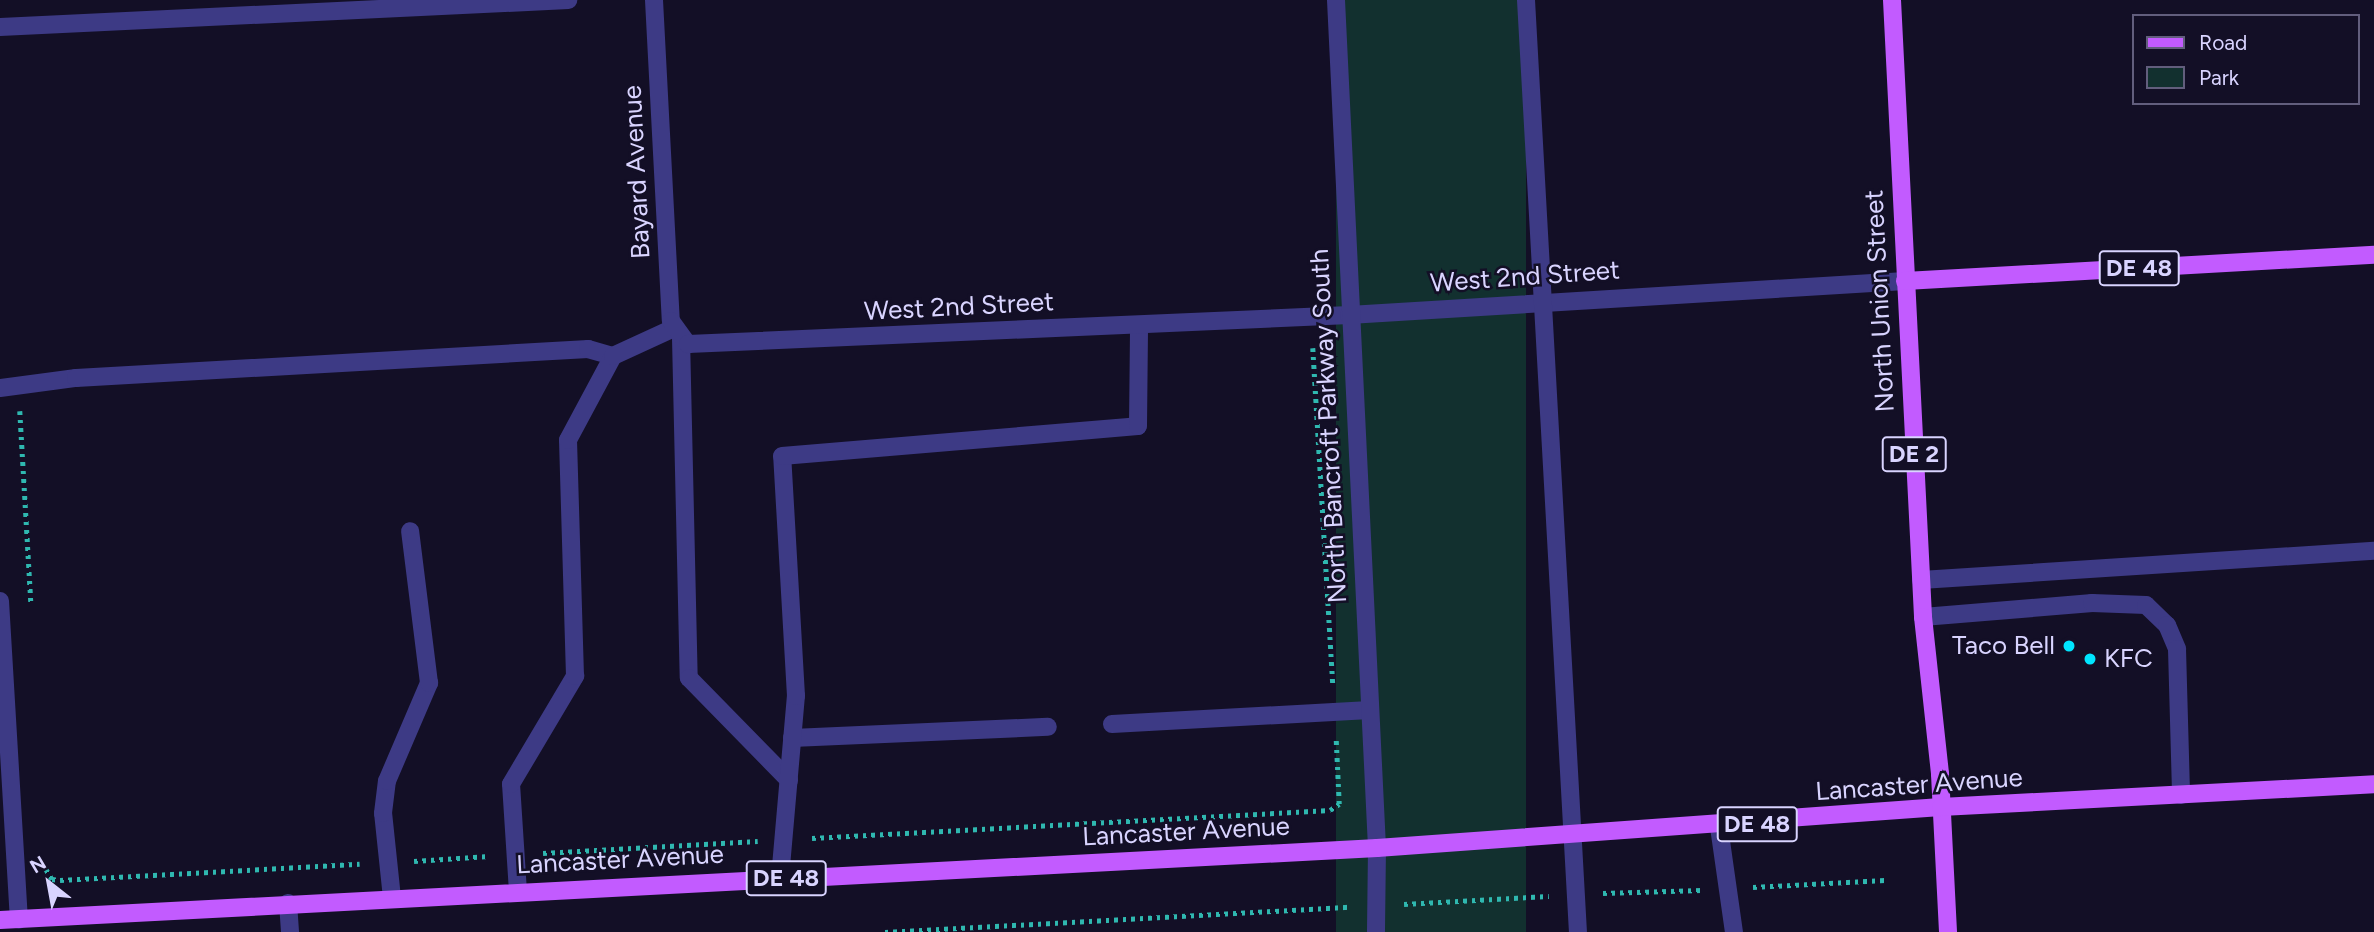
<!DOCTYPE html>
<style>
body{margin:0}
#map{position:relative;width:2374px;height:932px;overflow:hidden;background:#130f26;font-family:Figtree,sans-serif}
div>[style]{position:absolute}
.green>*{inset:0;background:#12302f;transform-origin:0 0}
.path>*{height:4.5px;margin-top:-2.25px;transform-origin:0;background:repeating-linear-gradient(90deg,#2fb8b0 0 3.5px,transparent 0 8.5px)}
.lane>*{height:18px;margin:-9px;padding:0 9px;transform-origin:9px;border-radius:9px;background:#3d3a85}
.street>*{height:18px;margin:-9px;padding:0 9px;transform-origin:9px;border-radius:9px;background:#3d3a85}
.primary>*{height:18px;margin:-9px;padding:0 9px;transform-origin:9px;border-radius:9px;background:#c25bff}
.dots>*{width:19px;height:19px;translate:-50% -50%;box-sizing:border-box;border:4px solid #130f26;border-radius:50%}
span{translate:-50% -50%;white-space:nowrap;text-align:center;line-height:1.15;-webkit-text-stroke:5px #130f26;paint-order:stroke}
.shield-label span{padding:2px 5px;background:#130f26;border:2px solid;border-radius:5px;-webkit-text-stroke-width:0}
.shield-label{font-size:24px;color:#d9d4ff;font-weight:700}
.street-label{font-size:26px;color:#d9d4ff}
.poi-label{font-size:26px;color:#d9d4ff}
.right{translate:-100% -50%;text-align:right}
.left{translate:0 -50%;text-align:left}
.legend{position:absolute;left:2132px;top:14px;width:228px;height:91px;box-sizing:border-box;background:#130f26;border:2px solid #625e7d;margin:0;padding:9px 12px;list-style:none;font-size:21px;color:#d9d4ff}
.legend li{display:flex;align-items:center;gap:14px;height:35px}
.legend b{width:35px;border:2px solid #625e7d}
.north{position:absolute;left:14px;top:848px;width:70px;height:70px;-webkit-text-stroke:5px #130f26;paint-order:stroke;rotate:329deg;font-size:19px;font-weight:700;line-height:28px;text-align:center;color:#d9d4ff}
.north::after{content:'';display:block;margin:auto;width:24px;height:32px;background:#d9d4ff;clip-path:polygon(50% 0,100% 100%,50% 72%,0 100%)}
</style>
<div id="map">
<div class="green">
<div style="left:1336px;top:0;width:190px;height:933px"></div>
</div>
<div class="path">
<div style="left:1313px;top:348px;width:339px;rotate:86.6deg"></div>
<div style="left:20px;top:411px;width:191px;rotate:86.7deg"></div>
<div style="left:812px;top:838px;width:519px;rotate:-3.09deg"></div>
<div style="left:1330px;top:810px;width:11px;rotate:-34deg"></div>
<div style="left:1339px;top:804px;width:64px;rotate:-92.7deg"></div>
<div style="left:543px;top:853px;width:215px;rotate:-3.2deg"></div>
<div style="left:414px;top:861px;width:75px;rotate:-3.8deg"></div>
<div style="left:46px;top:869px;width:12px;rotate:59deg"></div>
<div style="left:52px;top:879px;width:8px;rotate:7deg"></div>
<div style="left:60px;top:880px;width:300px;rotate:-3.1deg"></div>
<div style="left:1753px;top:887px;width:132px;rotate:-3deg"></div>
<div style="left:1603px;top:893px;width:99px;rotate:-1.7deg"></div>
<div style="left:1404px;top:904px;width:145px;rotate:-3.2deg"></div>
<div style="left:885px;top:932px;width:465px;rotate:-3.1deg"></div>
</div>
<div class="lane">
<div style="left:681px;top:338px;width:340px;rotate:88.7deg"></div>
<div style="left:689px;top:678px;width:143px;rotate:45.6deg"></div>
<div style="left:0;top:388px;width:77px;rotate:-7.5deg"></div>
<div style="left:76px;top:378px;width:513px;rotate:-3.24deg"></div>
<div style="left:588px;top:349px;width:26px;rotate:16deg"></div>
<div style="left:1921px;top:580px;width:454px;rotate:-3.7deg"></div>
<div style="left:1923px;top:617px;width:170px;rotate:-4.7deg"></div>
<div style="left:2092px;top:603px;width:54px;rotate:2.1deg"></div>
<div style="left:2146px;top:605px;width:29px;rotate:44deg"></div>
<div style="left:2167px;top:625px;width:26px;rotate:67deg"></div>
<div style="left:2177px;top:649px;width:146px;rotate:88.4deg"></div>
<div style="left:1112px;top:724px;width:258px;rotate:-3.1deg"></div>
<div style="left:792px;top:738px;width:256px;rotate:-2.5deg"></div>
<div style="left:1719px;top:827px;width:106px;rotate:81.9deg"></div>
<div style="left:780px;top:878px;width:183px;rotate:-85deg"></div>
<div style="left:796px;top:696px;width:240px;rotate:-93.3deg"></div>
<div style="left:782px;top:456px;width:357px;rotate:-4.8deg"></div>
<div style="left:1138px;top:426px;width:101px;rotate:-89.4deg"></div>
<div style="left:518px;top:892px;width:108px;rotate:-93.7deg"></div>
<div style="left:511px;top:784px;width:126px;rotate:-59.3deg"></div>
<div style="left:575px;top:676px;width:236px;rotate:-91.7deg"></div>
<div style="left:568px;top:440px;width:95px;rotate:-61.8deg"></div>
<div style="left:613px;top:356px;width:67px;rotate:-24.7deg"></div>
<div style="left:392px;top:898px;width:85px;rotate:-96deg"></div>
<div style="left:383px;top:813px;width:32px;rotate:-83deg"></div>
<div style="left:387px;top:781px;width:107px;rotate:-66.8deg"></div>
<div style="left:429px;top:683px;width:153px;rotate:-97.1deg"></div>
</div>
<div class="street">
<div style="left:654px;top:0;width:321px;rotate:87deg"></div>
<div style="left:671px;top:321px;width:29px;rotate:54deg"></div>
<div style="left:688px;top:344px;width:662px;rotate:-2.51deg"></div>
<div style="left:1349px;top:315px;width:557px;rotate:-3.5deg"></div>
<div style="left:1336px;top:0;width:849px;rotate:87.23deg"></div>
<div style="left:1377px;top:848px;width:84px;rotate:90.7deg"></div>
<div style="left:1526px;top:0;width:933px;rotate:86.81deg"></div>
<div style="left:0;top:27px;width:569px;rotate:-2.72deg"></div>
<div style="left:0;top:601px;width:319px;rotate:86.6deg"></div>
<div style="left:288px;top:903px;width:29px;rotate:86deg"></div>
</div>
<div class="primary">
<div style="left:1892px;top:0;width:618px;rotate:87.12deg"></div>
<div style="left:1923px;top:617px;width:158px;rotate:83.8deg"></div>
<div style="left:1940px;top:774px;width:158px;rotate:87.1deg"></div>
<div style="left:1905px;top:281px;width:470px;rotate:-3.2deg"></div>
<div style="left:0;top:920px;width:1379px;rotate:-2.99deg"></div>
<div style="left:1377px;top:848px;width:565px;rotate:-4.16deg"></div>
<div style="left:1941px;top:807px;width:434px;rotate:-3deg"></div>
</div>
<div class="dots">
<div style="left:2069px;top:646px;background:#00e5ff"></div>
<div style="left:2090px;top:659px;background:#00e5ff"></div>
</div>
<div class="shield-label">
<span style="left:2139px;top:268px">DE 48</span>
<span style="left:1914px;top:454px">DE 2</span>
<span style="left:1757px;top:824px">DE 48</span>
<span style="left:786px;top:878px">DE 48</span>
</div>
<div class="street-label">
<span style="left:637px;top:172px;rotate:-93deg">Bayard Avenue</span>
<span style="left:1525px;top:277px;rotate:-4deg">West 2nd Street</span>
<span style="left:1880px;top:301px;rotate:-93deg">North Union Street</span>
<span style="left:959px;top:307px;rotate:-3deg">West 2nd Street</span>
<span style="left:1329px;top:426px;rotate:-93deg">North Bancroft Parkway South</span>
<span style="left:1919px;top:785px;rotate:-4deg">Lancaster Avenue</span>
<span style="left:1186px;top:832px;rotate:-3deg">Lancaster Avenue</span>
<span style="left:620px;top:860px;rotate:-3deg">Lancaster Avenue</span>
</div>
<div class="poi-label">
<span class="right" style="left:2055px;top:646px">Taco Bell</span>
<span class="left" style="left:2104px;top:659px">KFC</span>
</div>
<ul class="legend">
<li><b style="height:9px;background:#c25bff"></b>Road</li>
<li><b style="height:19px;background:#12302f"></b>Park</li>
</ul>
<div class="north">N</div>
</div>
